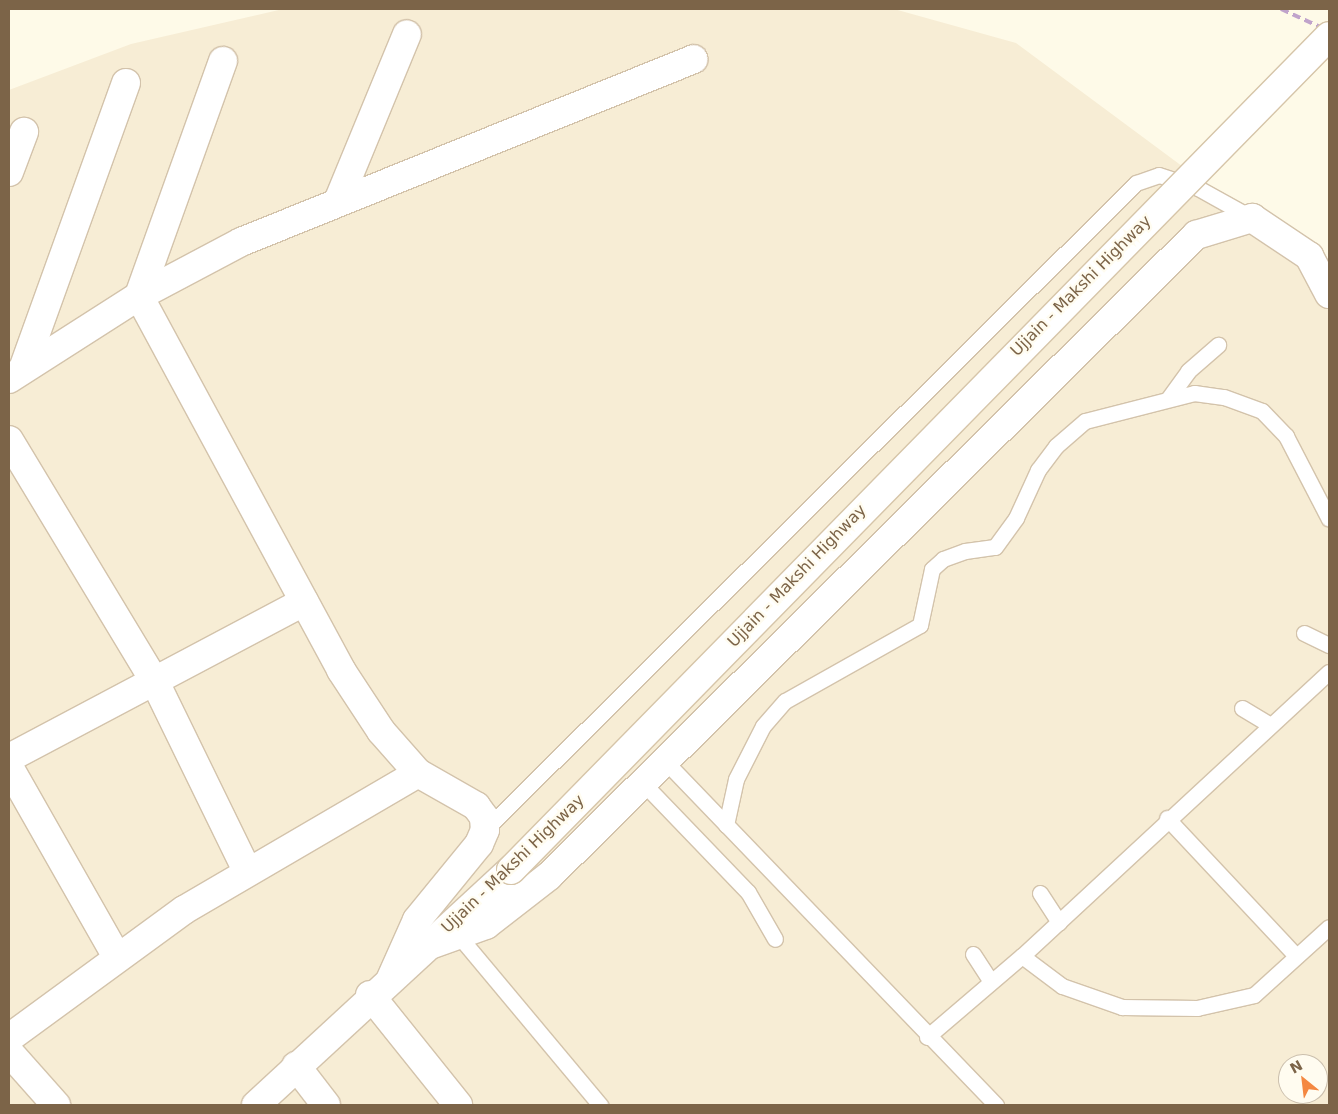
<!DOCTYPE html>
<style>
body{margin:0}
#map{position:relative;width:1338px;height:1114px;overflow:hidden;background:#fefae8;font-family:"DejaVu Sans",sans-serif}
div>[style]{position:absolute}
.residential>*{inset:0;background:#f7edd5}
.roads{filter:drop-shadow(1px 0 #d3c3ab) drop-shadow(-1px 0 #d3c3ab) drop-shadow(0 1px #d3c3ab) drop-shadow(0 -1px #d3c3ab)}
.service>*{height:15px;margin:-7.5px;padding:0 7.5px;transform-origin:7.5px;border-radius:7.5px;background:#fff}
.minor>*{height:28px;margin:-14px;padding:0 14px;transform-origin:14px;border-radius:14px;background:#fff}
.tertiary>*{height:28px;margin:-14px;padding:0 14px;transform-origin:14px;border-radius:14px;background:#fff}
.secondary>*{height:28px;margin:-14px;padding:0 14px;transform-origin:14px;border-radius:14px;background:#fff}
.rail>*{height:4px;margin-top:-2px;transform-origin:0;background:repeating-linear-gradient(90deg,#c0a3cb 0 8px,transparent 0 13px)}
.bridges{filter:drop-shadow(1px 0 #d6c5a9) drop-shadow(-1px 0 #d6c5a9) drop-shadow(0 1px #d6c5a9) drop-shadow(0 -1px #d6c5a9)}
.secondary-bridge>*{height:28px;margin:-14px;padding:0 14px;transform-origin:14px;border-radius:14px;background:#fff}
span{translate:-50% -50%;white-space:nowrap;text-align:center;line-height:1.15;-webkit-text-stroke:4.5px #fffcf0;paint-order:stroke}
.street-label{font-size:16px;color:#7c6448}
.frame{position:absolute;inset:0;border:10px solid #7c6448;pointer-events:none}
.north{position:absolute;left:1278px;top:1054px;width:50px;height:50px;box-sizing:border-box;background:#fffcf0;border:1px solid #cbbfad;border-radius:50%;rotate:331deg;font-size:14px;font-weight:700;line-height:20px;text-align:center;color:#7c6448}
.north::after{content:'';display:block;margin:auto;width:18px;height:22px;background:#f48841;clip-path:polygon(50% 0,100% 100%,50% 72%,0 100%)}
</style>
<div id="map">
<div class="residential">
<div style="clip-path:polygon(evenodd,283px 9px,894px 9px,1016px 43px,1252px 218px,1329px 294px,1329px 1105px,9px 1105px,9px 90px,131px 44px,283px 9px,1288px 1064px,1318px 1064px,1318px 1094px,1288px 1094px,1288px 1064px)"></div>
</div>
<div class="roads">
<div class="service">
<div style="left:1168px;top:399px;width:34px;rotate:-54deg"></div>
<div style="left:1188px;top:371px;width:40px;rotate:-41deg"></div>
<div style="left:1304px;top:633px;width:28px;rotate:26deg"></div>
<div style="left:1242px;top:708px;width:33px;rotate:31deg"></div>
<div style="left:664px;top:760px;width:479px;rotate:46.1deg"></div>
<div style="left:642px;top:782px;width:153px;rotate:46.1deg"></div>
<div style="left:748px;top:892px;width:54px;rotate:60.1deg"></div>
<div style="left:1167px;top:818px;width:189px;rotate:46.9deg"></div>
<div style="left:726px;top:825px;width:47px;rotate:-77.7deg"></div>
<div style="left:736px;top:779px;width:59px;rotate:-63deg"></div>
<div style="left:763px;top:726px;width:33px;rotate:-49deg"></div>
<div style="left:785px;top:701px;width:155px;rotate:-29.4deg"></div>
<div style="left:920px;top:625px;width:57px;rotate:-77.9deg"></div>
<div style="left:932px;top:569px;width:15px;rotate:-42deg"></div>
<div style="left:943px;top:559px;width:23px;rotate:-20deg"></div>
<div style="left:965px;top:551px;width:30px;rotate:-8deg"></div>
<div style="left:995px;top:547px;width:36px;rotate:-54deg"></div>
<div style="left:1016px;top:518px;width:53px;rotate:-65.4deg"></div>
<div style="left:1038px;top:470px;width:30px;rotate:-53deg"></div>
<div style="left:1056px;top:446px;width:38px;rotate:-41deg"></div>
<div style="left:1085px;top:421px;width:113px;rotate:-14.4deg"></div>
<div style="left:1194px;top:393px;width:30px;rotate:8deg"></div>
<div style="left:1224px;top:397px;width:40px;rotate:20.2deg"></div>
<div style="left:1262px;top:411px;width:35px;rotate:46deg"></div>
<div style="left:1286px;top:436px;width:93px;rotate:62.6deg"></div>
<div style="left:485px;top:830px;width:918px;rotate:-44.82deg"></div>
<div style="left:1136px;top:183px;width:24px;rotate:-19deg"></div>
<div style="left:1159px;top:175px;width:41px;rotate:18.4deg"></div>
<div style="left:1198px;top:188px;width:62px;rotate:29.1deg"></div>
<div style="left:1040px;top:893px;width:35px;rotate:57deg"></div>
<div style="left:458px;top:935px;width:222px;rotate:50.1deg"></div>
<div style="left:973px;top:954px;width:33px;rotate:57deg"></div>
<div style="left:1022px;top:956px;width:50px;rotate:36.9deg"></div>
<div style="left:1062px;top:986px;width:64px;rotate:19.3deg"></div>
<div style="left:1122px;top:1007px;width:75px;rotate:0.8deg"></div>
<div style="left:1197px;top:1008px;width:58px;rotate:-12.8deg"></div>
<div style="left:1254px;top:995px;width:101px;rotate:-42.2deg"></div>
<div style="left:927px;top:1037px;width:125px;rotate:-40.5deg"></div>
<div style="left:1022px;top:956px;width:418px;rotate:-42.8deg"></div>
</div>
<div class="minor">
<div style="left:223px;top:61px;width:250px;rotate:109.7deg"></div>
<div style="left:139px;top:296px;width:425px;rotate:61.6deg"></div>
<div style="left:341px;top:670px;width:73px;rotate:56.7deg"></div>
<div style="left:381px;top:731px;width:56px;rotate:48.6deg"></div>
<div style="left:418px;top:773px;width:67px;rotate:29.6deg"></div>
<div style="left:476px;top:806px;width:14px;rotate:54deg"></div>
<div style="left:484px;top:817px;width:13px;rotate:86deg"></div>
<div style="left:485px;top:830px;width:15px;rotate:113deg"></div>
<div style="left:479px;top:844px;width:98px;rotate:129.2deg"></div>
<div style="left:417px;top:920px;width:64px;rotate:114.1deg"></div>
<div style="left:9px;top:172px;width:43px;rotate:-69.4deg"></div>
<div style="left:339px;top:199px;width:178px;rotate:-67.6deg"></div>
<div style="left:23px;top:369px;width:304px;rotate:-70.2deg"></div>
<div style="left:9px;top:379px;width:154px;rotate:-32.6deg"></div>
<div style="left:139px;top:296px;width:115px;rotate:-27.9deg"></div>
<div style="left:241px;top:242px;width:488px;rotate:-22deg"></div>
<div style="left:9px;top:440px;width:283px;rotate:58.9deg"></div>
<div style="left:155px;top:682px;width:210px;rotate:64deg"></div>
<div style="left:9px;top:758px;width:334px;rotate:-27.9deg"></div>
<div style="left:9px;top:767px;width:219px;rotate:60.4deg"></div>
<div style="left:370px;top:995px;width:141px;rotate:51.3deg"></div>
<div style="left:9px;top:1038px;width:217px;rotate:-36.2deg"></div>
<div style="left:184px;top:910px;width:271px;rotate:-30.3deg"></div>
<div style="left:9px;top:1052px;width:71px;rotate:48.4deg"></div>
<div style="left:296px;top:1066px;width:49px;rotate:52.4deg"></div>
</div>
<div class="tertiary">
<div style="left:427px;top:946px;width:63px;rotate:-19.6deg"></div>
<div style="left:486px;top:925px;width:80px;rotate:-37.9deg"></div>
<div style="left:549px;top:876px;width:911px;rotate:-44.73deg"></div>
<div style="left:1196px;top:235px;width:59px;rotate:-16.9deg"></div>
<div style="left:1252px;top:218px;width:69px;rotate:33.7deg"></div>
<div style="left:1309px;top:256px;width:43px;rotate:62.2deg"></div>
</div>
<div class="secondary">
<div style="left:256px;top:1105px;width:347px;rotate:-42.7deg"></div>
</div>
</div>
<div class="rail">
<div style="left:1281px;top:9px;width:53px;rotate:24.6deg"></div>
</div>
<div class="bridges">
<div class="secondary-bridge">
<div style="left:511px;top:870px;width:1168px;rotate:-45.55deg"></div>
</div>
</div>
<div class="street-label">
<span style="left:1081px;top:286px;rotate:-45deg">Ujjain - Makshi Highway</span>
<span style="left:797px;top:576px;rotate:-46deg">Ujjain - Makshi Highway</span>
<span style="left:513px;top:864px;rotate:-44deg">Ujjain - Makshi Highway</span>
</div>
<div class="frame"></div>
<div class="north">N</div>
</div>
